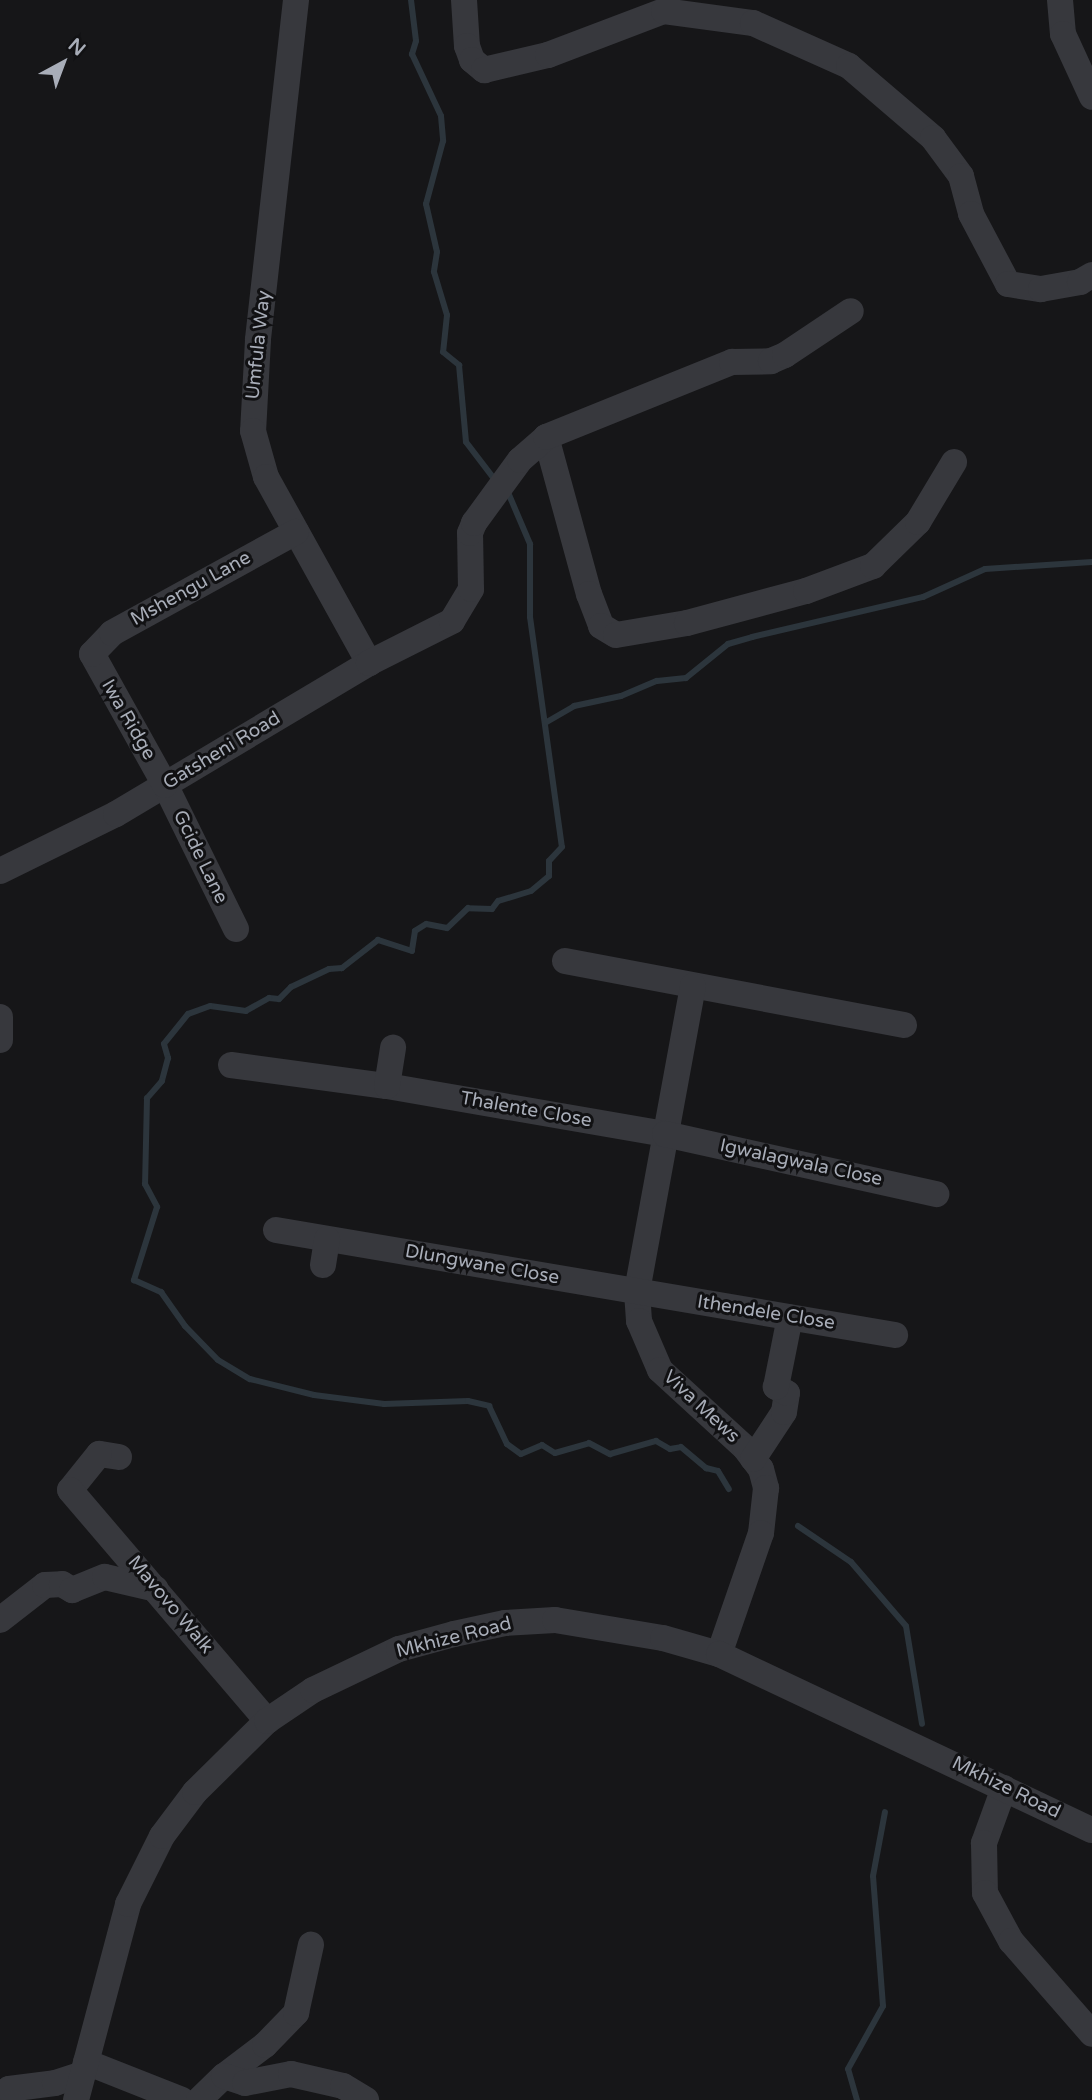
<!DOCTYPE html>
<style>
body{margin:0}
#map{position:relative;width:1092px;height:2100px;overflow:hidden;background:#161618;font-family:"Varela Round",sans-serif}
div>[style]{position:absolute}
.stream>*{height:6px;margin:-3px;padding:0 3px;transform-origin:3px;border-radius:3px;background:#2c353c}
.minor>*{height:26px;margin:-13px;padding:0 13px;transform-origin:13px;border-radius:13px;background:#37383d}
span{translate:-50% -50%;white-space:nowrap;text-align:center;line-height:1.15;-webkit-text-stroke:6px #111113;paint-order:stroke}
.street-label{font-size:19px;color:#a8adb8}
.north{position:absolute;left:28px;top:28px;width:70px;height:70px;-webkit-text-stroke:5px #111113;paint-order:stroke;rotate:41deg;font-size:19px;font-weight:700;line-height:28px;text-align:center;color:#a8adb8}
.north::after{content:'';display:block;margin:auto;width:24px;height:32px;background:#a8adb8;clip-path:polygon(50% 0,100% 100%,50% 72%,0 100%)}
</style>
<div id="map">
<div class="stream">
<div style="left:411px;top:0;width:41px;rotate:83deg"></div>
<div style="left:416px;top:41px;width:14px;rotate:107deg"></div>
<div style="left:412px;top:54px;width:68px;rotate:64.9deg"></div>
<div style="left:441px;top:116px;width:25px;rotate:85deg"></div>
<div style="left:443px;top:141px;width:65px;rotate:105.1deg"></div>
<div style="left:426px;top:204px;width:49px;rotate:77.1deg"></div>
<div style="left:437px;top:252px;width:20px;rotate:99deg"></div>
<div style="left:434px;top:272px;width:45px;rotate:73.2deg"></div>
<div style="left:447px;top:315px;width:37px;rotate:96deg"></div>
<div style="left:443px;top:352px;width:21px;rotate:39deg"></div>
<div style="left:459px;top:365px;width:77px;rotate:84.8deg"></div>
<div style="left:466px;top:442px;width:48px;rotate:52.7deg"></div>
<div style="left:507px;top:490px;width:59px;rotate:66.9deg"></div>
<div style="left:530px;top:544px;width:73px;rotate:90deg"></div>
<div style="left:530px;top:617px;width:232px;rotate:82.1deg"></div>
<div style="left:562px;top:847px;width:19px;rotate:133deg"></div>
<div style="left:549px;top:861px;width:15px;rotate:90deg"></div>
<div style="left:549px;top:876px;width:23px;rotate:140deg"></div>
<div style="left:531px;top:891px;width:34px;rotate:163deg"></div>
<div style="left:498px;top:901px;width:10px;rotate:127deg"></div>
<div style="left:492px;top:909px;width:24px;rotate:-178deg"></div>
<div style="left:468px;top:908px;width:29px;rotate:136deg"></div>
<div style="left:447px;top:928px;width:21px;rotate:-169deg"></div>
<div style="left:426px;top:924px;width:13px;rotate:148deg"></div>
<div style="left:415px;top:931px;width:20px;rotate:99deg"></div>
<div style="left:412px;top:951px;width:36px;rotate:-162deg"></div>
<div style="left:378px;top:940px;width:46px;rotate:142.1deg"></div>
<div style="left:342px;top:968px;width:13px;rotate:176deg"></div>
<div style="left:329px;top:969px;width:42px;rotate:154.7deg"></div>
<div style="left:291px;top:987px;width:17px;rotate:135deg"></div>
<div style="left:279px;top:999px;width:10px;rotate:-174deg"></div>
<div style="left:269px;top:998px;width:26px;rotate:151deg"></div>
<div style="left:246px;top:1011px;width:36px;rotate:-172deg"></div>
<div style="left:210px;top:1006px;width:23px;rotate:160deg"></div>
<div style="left:188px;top:1014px;width:38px;rotate:129deg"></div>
<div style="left:164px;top:1044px;width:15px;rotate:74deg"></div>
<div style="left:168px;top:1058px;width:24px;rotate:105deg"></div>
<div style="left:162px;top:1081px;width:23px;rotate:131deg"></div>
<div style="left:147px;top:1098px;width:86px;rotate:91.3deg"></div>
<div style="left:145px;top:1184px;width:26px;rotate:62deg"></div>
<div style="left:157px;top:1207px;width:77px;rotate:107.5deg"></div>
<div style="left:134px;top:1280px;width:30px;rotate:24deg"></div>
<div style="left:161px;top:1292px;width:42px;rotate:54.8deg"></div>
<div style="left:185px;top:1326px;width:47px;rotate:45.9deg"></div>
<div style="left:218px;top:1360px;width:37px;rotate:31deg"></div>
<div style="left:250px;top:1379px;width:66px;rotate:14deg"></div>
<div style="left:314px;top:1395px;width:71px;rotate:7.3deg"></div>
<div style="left:384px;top:1404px;width:84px;rotate:-2deg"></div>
<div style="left:468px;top:1401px;width:22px;rotate:13deg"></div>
<div style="left:489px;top:1406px;width:42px;rotate:64.7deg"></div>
<div style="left:507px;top:1444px;width:17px;rotate:36deg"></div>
<div style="left:521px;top:1454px;width:23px;rotate:-23deg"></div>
<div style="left:542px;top:1445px;width:15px;rotate:32deg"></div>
<div style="left:555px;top:1453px;width:35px;rotate:-16deg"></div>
<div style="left:589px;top:1443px;width:24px;rotate:28deg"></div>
<div style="left:610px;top:1454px;width:48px;rotate:-15.8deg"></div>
<div style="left:656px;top:1441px;width:16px;rotate:30deg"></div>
<div style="left:670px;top:1449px;width:11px;rotate:-10deg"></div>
<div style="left:681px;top:1447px;width:33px;rotate:40deg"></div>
<div style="left:706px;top:1468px;width:12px;rotate:14deg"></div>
<div style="left:718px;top:1471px;width:21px;rotate:59deg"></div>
<div style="left:545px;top:723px;width:34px;rotate:-30deg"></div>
<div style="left:574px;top:706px;width:48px;rotate:-12deg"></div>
<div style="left:621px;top:696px;width:39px;rotate:-23deg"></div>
<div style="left:657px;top:681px;width:29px;rotate:-6deg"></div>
<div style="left:686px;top:678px;width:54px;rotate:-39deg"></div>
<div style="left:728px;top:644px;width:25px;rotate:-16deg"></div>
<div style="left:752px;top:637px;width:176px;rotate:-13.2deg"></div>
<div style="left:923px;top:597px;width:68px;rotate:-24.3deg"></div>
<div style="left:985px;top:569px;width:107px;rotate:-3.7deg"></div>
<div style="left:798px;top:1526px;width:64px;rotate:34.2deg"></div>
<div style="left:851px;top:1562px;width:84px;rotate:49.3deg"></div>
<div style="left:906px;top:1626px;width:99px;rotate:80.7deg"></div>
<div style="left:857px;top:2100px;width:32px;rotate:-106deg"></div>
<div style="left:848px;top:2069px;width:72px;rotate:-60.9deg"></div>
<div style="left:883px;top:2006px;width:130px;rotate:-94.4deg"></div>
<div style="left:873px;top:1876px;width:65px;rotate:-79.4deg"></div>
</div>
<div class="minor">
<div style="left:296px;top:0;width:342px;rotate:96.4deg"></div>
<div style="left:258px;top:340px;width:91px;rotate:93.1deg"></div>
<div style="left:253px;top:431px;width:48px;rotate:74.2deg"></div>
<div style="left:266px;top:477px;width:213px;rotate:61deg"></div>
<div style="left:464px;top:0;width:46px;rotate:86.3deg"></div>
<div style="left:467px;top:46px;width:15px;rotate:70deg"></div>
<div style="left:472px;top:60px;width:16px;rotate:40deg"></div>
<div style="left:484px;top:70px;width:66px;rotate:-13.2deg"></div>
<div style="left:548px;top:55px;width:124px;rotate:-20.8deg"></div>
<div style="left:664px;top:11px;width:90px;rotate:7.7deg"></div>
<div style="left:753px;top:23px;width:105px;rotate:24.1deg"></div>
<div style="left:849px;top:66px;width:111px;rotate:40.6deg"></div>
<div style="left:933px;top:138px;width:47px;rotate:53.6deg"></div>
<div style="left:961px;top:176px;width:39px;rotate:75deg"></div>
<div style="left:971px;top:214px;width:79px;rotate:62.1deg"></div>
<div style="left:1008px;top:284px;width:33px;rotate:9deg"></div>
<div style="left:1041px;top:289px;width:40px;rotate:-10deg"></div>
<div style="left:1080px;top:282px;width:14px;rotate:-30deg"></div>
<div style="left:1060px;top:0;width:34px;rotate:85deg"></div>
<div style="left:1063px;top:34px;width:69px;rotate:65.3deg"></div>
<div style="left:546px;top:437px;width:163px;rotate:74.7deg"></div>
<div style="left:589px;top:594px;width:34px;rotate:69deg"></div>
<div style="left:601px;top:626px;width:17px;rotate:31deg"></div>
<div style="left:616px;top:635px;width:72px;rotate:-9.6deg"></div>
<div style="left:687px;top:623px;width:123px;rotate:-15.1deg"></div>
<div style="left:806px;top:591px;width:72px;rotate:-20.5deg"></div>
<div style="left:873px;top:566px;width:63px;rotate:-44.4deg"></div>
<div style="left:918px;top:522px;width:70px;rotate:-59deg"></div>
<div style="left:0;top:871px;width:129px;rotate:-26.2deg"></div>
<div style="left:116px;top:814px;width:295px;rotate:-30.8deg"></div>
<div style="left:369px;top:663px;width:93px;rotate:-26.8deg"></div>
<div style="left:452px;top:621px;width:37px;rotate:-59deg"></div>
<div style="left:471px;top:589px;width:56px;rotate:-91deg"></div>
<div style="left:470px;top:533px;width:11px;rotate:-68deg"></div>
<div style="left:474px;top:523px;width:78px;rotate:-53.9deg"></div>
<div style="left:520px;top:460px;width:35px;rotate:-41deg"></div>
<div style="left:546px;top:437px;width:201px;rotate:-22deg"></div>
<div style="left:732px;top:362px;width:39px;rotate:-1deg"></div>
<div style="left:771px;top:361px;width:15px;rotate:-23deg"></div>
<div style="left:785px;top:355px;width:79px;rotate:-33.7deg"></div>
<div style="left:236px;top:929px;width:161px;rotate:-116.2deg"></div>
<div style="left:165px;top:785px;width:150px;rotate:-119.1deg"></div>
<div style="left:92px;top:654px;width:29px;rotate:-46deg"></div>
<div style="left:112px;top:633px;width:210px;rotate:-28.8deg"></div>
<div style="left:565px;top:961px;width:345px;rotate:10.7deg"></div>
<div style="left:693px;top:986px;width:311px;rotate:100.4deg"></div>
<div style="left:637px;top:1292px;width:29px;rotate:86deg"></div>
<div style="left:639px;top:1321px;width:53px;rotate:66.8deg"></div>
<div style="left:660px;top:1370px;width:115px;rotate:42.5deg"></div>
<div style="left:745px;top:1448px;width:26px;rotate:53deg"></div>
<div style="left:761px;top:1469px;width:20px;rotate:75deg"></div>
<div style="left:766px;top:1488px;width:45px;rotate:96.3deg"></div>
<div style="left:761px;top:1533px;width:128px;rotate:109.1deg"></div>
<div style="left:0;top:1017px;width:23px;rotate:90deg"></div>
<div style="left:231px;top:1065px;width:157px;rotate:7.7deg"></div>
<div style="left:387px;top:1086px;width:282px;rotate:9.8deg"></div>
<div style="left:665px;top:1134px;width:278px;rotate:12.5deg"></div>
<div style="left:387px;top:1086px;width:39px;rotate:-81deg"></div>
<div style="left:276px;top:1230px;width:628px;rotate:9.63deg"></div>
<div style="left:323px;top:1265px;width:26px;rotate:-81deg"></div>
<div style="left:119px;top:1457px;width:20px;rotate:-171deg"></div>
<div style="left:99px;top:1454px;width:46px;rotate:128.9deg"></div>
<div style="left:70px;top:1490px;width:304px;rotate:49.5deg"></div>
<div style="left:753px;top:1459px;width:56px;rotate:-56.6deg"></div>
<div style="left:784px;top:1412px;width:19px;rotate:-81deg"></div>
<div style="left:787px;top:1393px;width:13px;rotate:-151deg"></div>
<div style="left:776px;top:1387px;width:71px;rotate:-78.7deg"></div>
<div style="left:0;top:1620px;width:57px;rotate:-37.9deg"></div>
<div style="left:45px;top:1585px;width:17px;rotate:-3deg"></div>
<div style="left:62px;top:1584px;width:12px;rotate:31deg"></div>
<div style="left:72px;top:1590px;width:35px;rotate:-22deg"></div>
<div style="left:105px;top:1577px;width:52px;rotate:13.2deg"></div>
<div style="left:1004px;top:1788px;width:59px;rotate:110deg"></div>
<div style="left:984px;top:1843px;width:50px;rotate:88.9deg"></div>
<div style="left:985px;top:1893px;width:55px;rotate:61.6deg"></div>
<div style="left:1011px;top:1941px;width:123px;rotate:48.9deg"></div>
<div style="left:86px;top:2062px;width:103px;rotate:21.6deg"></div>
<div style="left:224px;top:2076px;width:51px;rotate:-37.1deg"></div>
<div style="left:265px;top:2045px;width:45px;rotate:-45.9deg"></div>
<div style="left:296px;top:2013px;width:70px;rotate:-77.6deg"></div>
<div style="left:2px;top:2100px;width:13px;rotate:-58deg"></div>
<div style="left:9px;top:2089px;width:46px;rotate:-7.4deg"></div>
<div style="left:55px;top:2083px;width:29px;rotate:-18deg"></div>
<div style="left:76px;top:2100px;width:203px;rotate:-75.1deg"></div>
<div style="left:128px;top:1904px;width:76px;rotate:-63.4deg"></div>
<div style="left:162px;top:1836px;width:55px;rotate:-53.1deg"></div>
<div style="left:195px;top:1792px;width:101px;rotate:-44.6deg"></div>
<div style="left:267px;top:1721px;width:55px;rotate:-34deg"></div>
<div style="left:313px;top:1690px;width:95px;rotate:-25.5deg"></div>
<div style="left:399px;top:1649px;width:57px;rotate:-15.3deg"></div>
<div style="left:454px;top:1634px;width:52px;rotate:-12.2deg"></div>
<div style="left:505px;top:1623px;width:50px;rotate:-3.4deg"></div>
<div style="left:555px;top:1620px;width:109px;rotate:9.5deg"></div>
<div style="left:663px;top:1638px;width:58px;rotate:15.9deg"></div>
<div style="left:719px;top:1654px;width:412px;rotate:25.3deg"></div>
<div style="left:199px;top:2100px;width:35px;rotate:-44deg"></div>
<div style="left:224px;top:2076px;width:22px;rotate:18deg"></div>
<div style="left:245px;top:2083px;width:47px;rotate:-11.1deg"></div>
<div style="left:291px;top:2074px;width:53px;rotate:13deg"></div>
<div style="left:343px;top:2086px;width:27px;rotate:31deg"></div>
</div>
<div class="street-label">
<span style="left:259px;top:345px;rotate:-84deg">Umfula Way</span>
<span style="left:191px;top:589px;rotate:-29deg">Mshengu Lane</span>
<span style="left:128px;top:720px;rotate:60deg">Iwa Ridge</span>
<span style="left:222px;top:751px;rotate:-31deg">Gatsheni Road</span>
<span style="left:200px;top:857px;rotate:64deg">Gcide Lane</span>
<span style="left:526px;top:1110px;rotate:10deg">Thalente Close</span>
<span style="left:801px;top:1163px;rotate:12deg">Igwalagwala Close</span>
<span style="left:482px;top:1265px;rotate:10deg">Dlungwane Close</span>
<span style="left:766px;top:1313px;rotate:9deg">Ithendele Close</span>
<span style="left:701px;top:1407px;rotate:43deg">Viva Mews</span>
<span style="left:170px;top:1605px;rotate:50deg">Mavovo Walk</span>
<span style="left:454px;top:1638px;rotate:-14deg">Mkhize Road</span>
<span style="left:1006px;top:1788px;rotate:26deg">Mkhize Road</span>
</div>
<div class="north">N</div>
</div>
